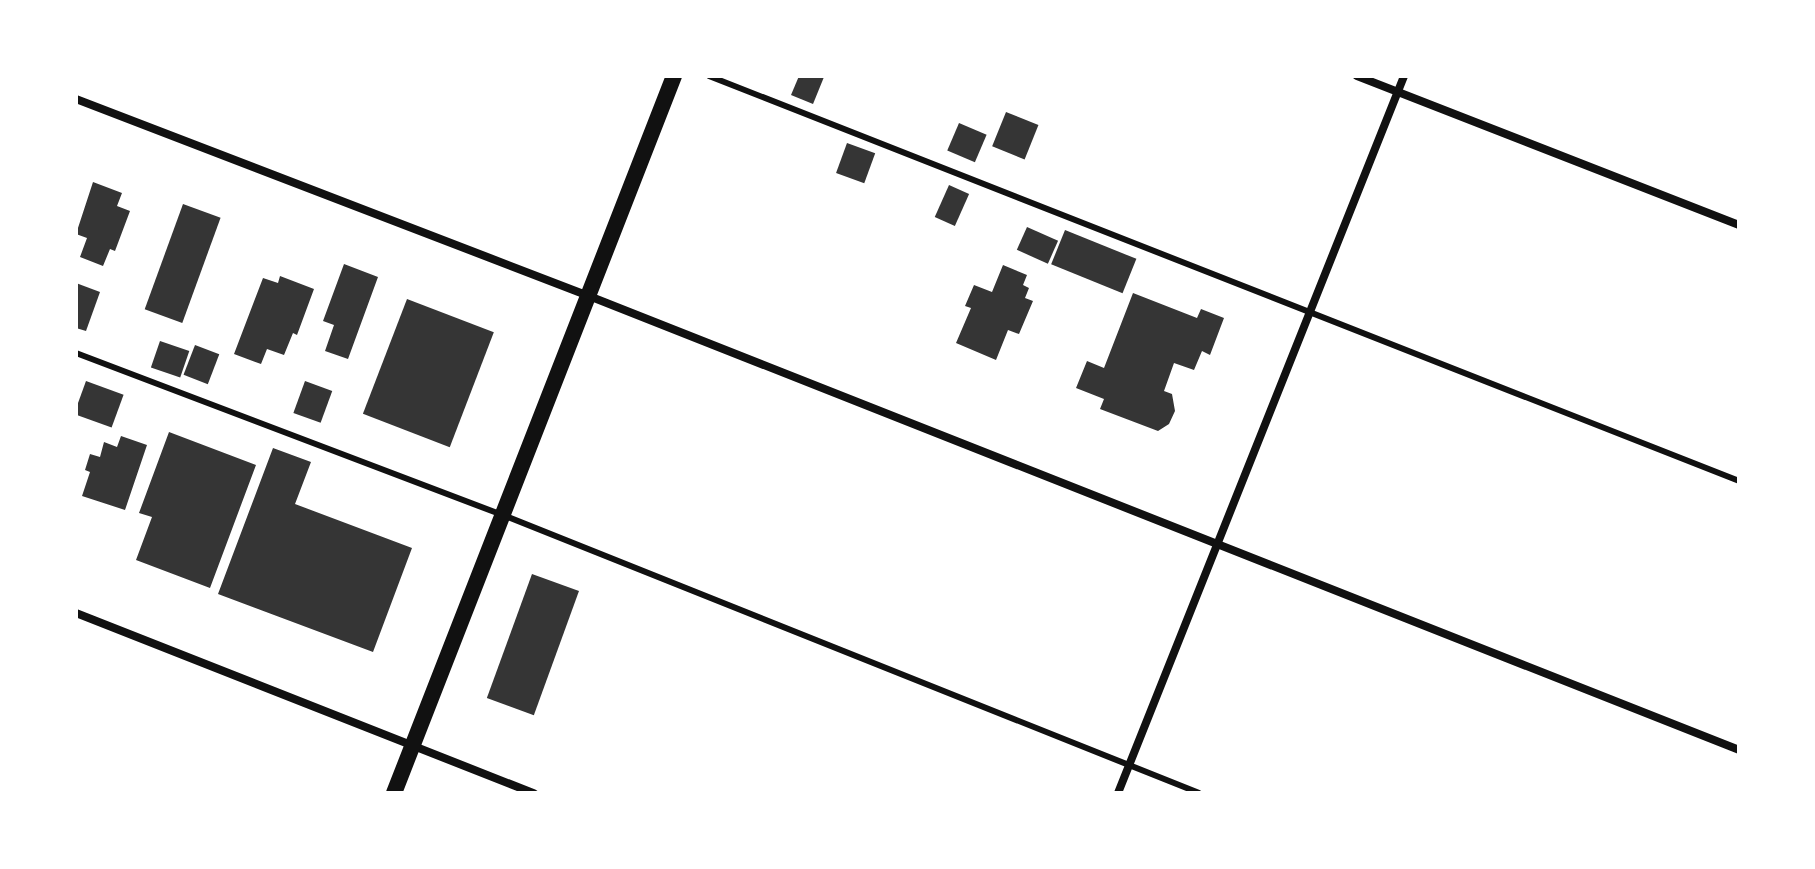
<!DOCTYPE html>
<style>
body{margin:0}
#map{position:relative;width:1815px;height:869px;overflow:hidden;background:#fff;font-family:Ubuntu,sans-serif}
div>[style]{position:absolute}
.building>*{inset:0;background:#353535;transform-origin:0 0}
.service>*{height:6px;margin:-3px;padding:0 3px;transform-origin:3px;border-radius:3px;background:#111}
.minor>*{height:8px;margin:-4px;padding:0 4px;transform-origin:4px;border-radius:4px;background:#111}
.secondary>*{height:16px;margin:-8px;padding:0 8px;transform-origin:8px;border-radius:8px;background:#111}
span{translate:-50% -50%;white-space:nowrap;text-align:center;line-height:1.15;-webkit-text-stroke:6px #fff;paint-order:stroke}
.frame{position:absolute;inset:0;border:78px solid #fff;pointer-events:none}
</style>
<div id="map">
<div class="building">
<div style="clip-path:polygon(799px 76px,824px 77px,813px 104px,791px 95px)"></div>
<div style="left:1006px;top:112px;width:35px;height:37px;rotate:22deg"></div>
<div style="left:959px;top:123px;width:30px;height:30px;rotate:23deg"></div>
<div style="left:847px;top:143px;width:30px;height:32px;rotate:20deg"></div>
<div style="clip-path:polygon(93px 182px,122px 193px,117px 206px,130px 211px,115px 251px,110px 249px,103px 266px,80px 257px,87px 238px,76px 234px)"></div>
<div style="left:949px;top:185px;width:22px;height:35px;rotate:24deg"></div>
<div style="left:183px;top:204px;width:40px;height:112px;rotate:20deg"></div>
<div style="left:1027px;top:227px;width:34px;height:25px;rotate:24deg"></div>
<div style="left:1065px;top:230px;width:77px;height:37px;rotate:22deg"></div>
<div style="clip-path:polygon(344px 264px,378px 277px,348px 359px,325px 351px,334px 325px,323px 321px)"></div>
<div style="clip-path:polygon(1003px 265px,1027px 275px,1023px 285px,1029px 288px,1025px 298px,1033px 301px,1019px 334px,1008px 330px,996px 360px,956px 343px,971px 308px,965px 306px,974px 285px,992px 292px)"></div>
<div style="clip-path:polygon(280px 276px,314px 289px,297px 335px,293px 333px,284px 355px,267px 349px,261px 364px,234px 354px,263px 278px,278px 283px)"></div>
<div style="clip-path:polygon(76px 283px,100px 292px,86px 331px,76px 328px)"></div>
<div style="clip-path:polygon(1133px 293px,1197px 318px,1201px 309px,1224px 318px,1210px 355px,1202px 351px,1194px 370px,1174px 363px,1164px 391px,1172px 394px,1175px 411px,1169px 424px,1158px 431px,1100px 409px,1104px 399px,1076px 388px,1087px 361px,1104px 368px)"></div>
<div style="left:407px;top:299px;width:93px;height:123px;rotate:21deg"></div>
<div style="left:160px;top:341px;width:31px;height:28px;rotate:19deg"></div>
<div style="left:195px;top:345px;width:26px;height:32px;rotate:21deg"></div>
<div style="left:86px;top:381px;width:40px;height:35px;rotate:20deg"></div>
<div style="left:305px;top:381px;width:29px;height:34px;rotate:20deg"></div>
<div style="clip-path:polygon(169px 432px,256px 465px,210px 588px,136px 560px,152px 517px,139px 513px)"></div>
<div style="clip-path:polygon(121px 436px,147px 445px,125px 510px,82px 496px,90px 472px,85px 470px,90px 454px,100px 457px,104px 442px,117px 447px)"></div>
<div style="clip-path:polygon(273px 448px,311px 462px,295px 504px,412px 548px,373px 652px,218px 594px)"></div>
<div style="left:532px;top:574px;width:50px;height:132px;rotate:20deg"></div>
</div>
<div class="service">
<div style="left:709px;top:76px;width:1107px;rotate:21.46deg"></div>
<div style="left:76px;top:353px;width:457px;rotate:20.8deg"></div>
<div style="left:503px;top:515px;width:749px;rotate:21.77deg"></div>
</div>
<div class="minor">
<div style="left:1357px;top:76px;width:410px;rotate:21.3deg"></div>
<div style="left:76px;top:99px;width:550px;rotate:21.01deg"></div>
<div style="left:589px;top:296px;width:1236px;rotate:21.54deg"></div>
<div style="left:76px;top:613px;width:492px;rotate:21.5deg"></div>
<div style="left:1118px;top:793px;width:772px;rotate:-68.25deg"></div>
</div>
<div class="secondary">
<div style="left:394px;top:793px;width:770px;rotate:-68.67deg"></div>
</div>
<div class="frame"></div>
</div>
